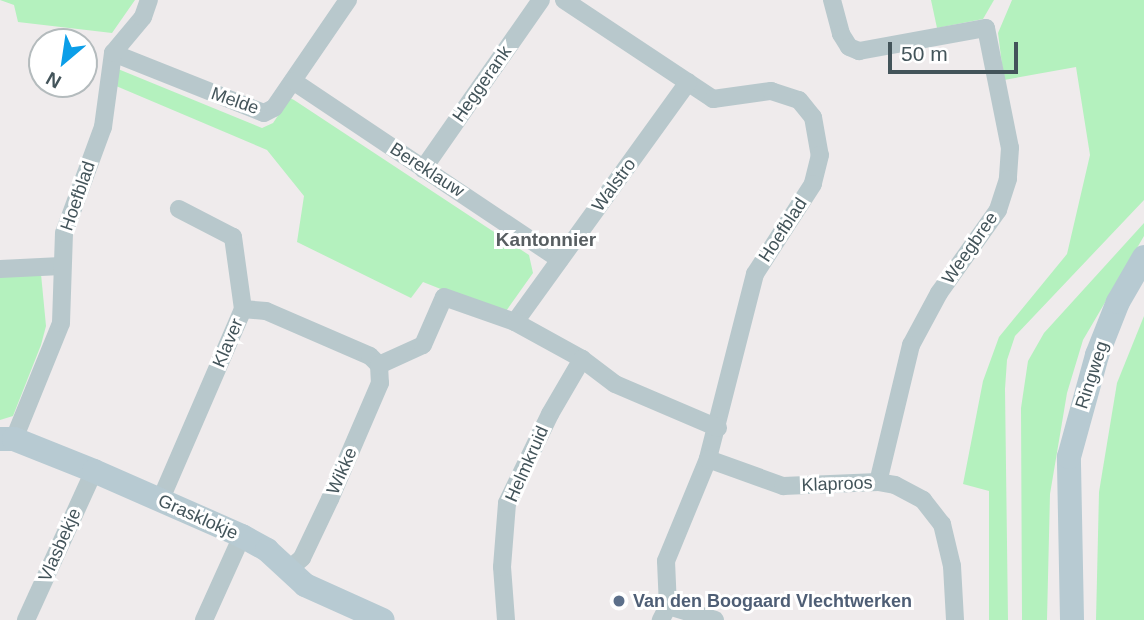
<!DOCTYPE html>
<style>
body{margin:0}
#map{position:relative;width:1144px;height:620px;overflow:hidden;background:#efebec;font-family:Helvetica,sans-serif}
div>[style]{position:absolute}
.green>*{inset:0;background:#b4f1be}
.street>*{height:18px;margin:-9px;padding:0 9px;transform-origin:9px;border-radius:9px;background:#b8c8cc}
.secondary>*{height:24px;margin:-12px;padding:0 12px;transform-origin:12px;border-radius:12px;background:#b7cad2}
.dots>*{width:19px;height:19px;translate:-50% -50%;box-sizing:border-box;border:4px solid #fff;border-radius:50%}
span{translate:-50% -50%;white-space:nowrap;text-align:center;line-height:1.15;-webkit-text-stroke:6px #fff;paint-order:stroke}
.street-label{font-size:18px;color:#43545a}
.service-label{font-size:18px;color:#4e5e75;font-weight:700}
.left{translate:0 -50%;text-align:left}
.neighbourhood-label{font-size:19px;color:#585e61;font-weight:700}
.north{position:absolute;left:28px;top:28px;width:70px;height:70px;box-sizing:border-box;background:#fff;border:2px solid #b4bbbd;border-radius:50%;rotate:209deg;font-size:19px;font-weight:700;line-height:28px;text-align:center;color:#43545a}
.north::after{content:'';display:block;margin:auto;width:24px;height:32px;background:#0b9ee8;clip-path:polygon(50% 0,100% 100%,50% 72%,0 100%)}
.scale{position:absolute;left:888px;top:42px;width:130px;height:32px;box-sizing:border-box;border:4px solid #43545a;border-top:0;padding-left:9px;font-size:21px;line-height:24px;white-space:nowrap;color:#43545a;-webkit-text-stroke:5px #fff;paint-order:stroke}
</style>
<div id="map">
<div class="green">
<div style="clip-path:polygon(0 0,135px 0,112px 33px,18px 22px,14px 5px)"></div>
<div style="clip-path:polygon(931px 0,994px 0,983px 19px,937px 28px)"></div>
<div style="clip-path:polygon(1012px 0,1144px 0,1144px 200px,1015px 336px,1007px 360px,1005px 389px,1008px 620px,989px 620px,989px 491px,963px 484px,983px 381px,999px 337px,1067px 254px,1090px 155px,1076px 67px,1004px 80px,998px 33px)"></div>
<div style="clip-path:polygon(118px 69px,262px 128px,273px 123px,290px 98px,294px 100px,529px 255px,533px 273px,504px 314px,423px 282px,411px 298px,297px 242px,304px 196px,267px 150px,109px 83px)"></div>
<div style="clip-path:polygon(1144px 223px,1144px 236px,1083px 340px,1067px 393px,1050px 494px,1047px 620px,1022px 620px,1021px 408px,1028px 361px,1044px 333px)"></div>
<div style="clip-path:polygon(41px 274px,46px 326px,41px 345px,13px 416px,0 420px,0 276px)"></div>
<div style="clip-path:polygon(1144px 316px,1144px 620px,1096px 620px,1099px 492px,1117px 383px)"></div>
</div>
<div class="street">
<div style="left:564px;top:0;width:179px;rotate:33.6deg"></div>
<div style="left:713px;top:99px;width:59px;rotate:-7.9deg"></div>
<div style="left:771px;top:91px;width:29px;rotate:18deg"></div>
<div style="left:799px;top:100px;width:22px;rotate:51deg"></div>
<div style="left:813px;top:117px;width:39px;rotate:80deg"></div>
<div style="left:820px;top:155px;width:30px;rotate:104deg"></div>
<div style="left:813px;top:184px;width:107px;rotate:122.8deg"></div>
<div style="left:755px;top:274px;width:191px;rotate:104.3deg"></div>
<div style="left:708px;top:459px;width:110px;rotate:112.4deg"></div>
<div style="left:666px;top:561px;width:45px;rotate:87.5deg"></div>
<div style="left:668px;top:606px;width:16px;rotate:117deg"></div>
<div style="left:832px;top:0;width:35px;rotate:75deg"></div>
<div style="left:841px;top:34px;width:15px;rotate:58deg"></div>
<div style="left:849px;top:47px;width:11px;rotate:22deg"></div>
<div style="left:859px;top:51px;width:129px;rotate:-10.3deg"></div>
<div style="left:986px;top:28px;width:122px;rotate:78.7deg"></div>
<div style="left:1010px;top:148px;width:31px;rotate:94deg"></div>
<div style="left:1008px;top:179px;width:33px;rotate:108deg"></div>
<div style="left:998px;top:210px;width:102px;rotate:125.4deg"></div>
<div style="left:939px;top:293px;width:59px;rotate:118.3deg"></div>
<div style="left:911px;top:345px;width:141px;rotate:103.5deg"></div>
<div style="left:113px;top:53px;width:162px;rotate:21.7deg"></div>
<div style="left:264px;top:113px;width:11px;rotate:-27deg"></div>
<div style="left:274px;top:108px;width:131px;rotate:-55.6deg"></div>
<div style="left:293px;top:81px;width:321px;rotate:33.8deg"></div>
<div style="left:423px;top:169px;width:206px;rotate:-55.1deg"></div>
<div style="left:0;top:269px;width:61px;rotate:-2.8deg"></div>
<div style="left:243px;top:309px;width:23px;rotate:5deg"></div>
<div style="left:266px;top:311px;width:113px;rotate:23.4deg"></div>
<div style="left:370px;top:356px;width:13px;rotate:45deg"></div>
<div style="left:379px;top:365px;width:18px;rotate:87deg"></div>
<div style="left:380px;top:383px;width:126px;rotate:113.3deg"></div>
<div style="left:330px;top:499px;width:65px;rotate:115.4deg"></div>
<div style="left:302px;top:558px;width:18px;rotate:139deg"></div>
<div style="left:515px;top:322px;width:296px;rotate:-54.2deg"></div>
<div style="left:379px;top:365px;width:48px;rotate:-24.4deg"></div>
<div style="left:423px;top:345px;width:52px;rotate:-66.4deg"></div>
<div style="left:444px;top:297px;width:75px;rotate:19.4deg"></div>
<div style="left:515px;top:322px;width:77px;rotate:28.9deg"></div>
<div style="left:582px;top:359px;width:41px;rotate:37.1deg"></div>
<div style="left:615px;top:384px;width:112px;rotate:23.1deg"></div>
<div style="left:14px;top:439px;width:125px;rotate:-67.9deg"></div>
<div style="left:61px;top:323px;width:90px;rotate:-88.1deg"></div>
<div style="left:64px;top:233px;width:113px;rotate:-69.8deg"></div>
<div style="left:103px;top:127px;width:75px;rotate:-82.3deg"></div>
<div style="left:113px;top:53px;width:47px;rotate:-50.2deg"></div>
<div style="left:143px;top:17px;width:18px;rotate:-71deg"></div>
<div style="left:708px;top:459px;width:80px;rotate:19.8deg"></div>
<div style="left:783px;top:486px;width:95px;rotate:-2.4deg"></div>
<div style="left:878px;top:482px;width:17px;rotate:10deg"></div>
<div style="left:895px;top:485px;width:32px;rotate:28deg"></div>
<div style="left:923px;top:500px;width:31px;rotate:52deg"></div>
<div style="left:942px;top:524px;width:43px;rotate:76.6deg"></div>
<div style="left:952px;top:566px;width:54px;rotate:86.8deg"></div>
<div style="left:160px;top:501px;width:209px;rotate:-66.6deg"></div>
<div style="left:243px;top:309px;width:73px;rotate:-97.9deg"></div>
<div style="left:233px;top:237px;width:61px;rotate:-152.6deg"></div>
<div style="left:668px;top:606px;width:49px;rotate:16.6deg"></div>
<div style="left:26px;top:620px;width:164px;rotate:-65.5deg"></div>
<div style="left:204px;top:620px;width:92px;rotate:-65.7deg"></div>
<div style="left:506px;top:620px;width:53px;rotate:-94.3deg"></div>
<div style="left:502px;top:567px;width:64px;rotate:-85.5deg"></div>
<div style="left:507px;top:503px;width:99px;rotate:-64.2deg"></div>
<div style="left:550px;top:414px;width:64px;rotate:-59.8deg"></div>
</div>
<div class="secondary">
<div style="left:0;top:439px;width:14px"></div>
<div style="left:14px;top:439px;width:86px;rotate:21.8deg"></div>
<div style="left:94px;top:471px;width:162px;rotate:23.7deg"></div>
<div style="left:242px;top:536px;width:29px;rotate:29deg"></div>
<div style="left:267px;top:550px;width:52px;rotate:42.6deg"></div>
<div style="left:305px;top:585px;width:85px;rotate:24.2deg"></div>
<div style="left:1072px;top:620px;width:163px;rotate:-91.1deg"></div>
<div style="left:1069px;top:457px;width:106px;rotate:-74.6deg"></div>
<div style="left:1097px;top:355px;width:57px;rotate:-68.4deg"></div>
<div style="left:1118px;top:302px;width:52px;rotate:-60deg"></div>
</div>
<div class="dots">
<div style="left:619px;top:601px;background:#5c6f8a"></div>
</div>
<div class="street-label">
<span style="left:482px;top:84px;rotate:-55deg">Heggerank</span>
<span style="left:235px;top:101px;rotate:19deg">Melde</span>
<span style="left:427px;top:170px;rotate:33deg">Bereklauw</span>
<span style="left:614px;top:185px;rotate:-54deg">Walstro</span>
<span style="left:78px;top:196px;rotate:-71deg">Hoefblad</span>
<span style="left:783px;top:230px;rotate:-57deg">Hoefblad</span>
<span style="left:970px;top:248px;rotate:-55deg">Weegbree</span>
<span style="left:228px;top:343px;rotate:-67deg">Klaver</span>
<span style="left:1092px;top:375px;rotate:-72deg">Ringweg</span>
<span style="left:527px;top:464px;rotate:-66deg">Helmkruid</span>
<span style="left:342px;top:471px;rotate:-66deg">Wikke</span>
<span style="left:837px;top:484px;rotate:-2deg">Klaproos</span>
<span style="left:198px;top:517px;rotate:24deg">Grasklokje</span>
<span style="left:60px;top:545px;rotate:-66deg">Vlasbekje</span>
</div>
<div class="service-label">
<span class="left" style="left:633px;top:601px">Van den Boogaard Vlechtwerken</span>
</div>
<div class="neighbourhood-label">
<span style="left:546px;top:240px">Kantonnier</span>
</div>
<div class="north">N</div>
<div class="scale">50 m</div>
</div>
